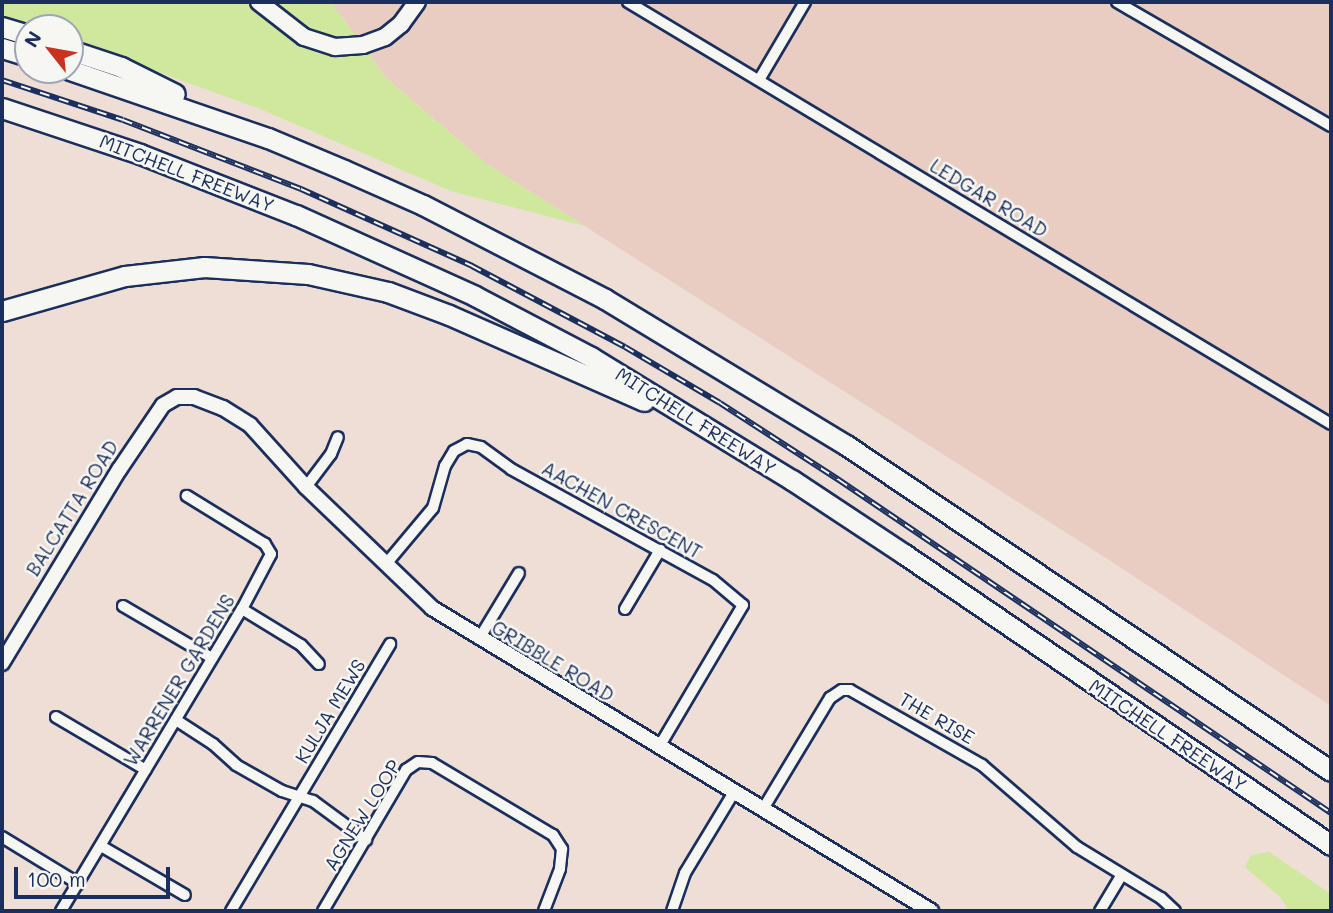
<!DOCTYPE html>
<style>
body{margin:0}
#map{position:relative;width:1333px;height:913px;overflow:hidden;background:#eeded6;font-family:Mali,sans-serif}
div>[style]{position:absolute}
.built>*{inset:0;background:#e9cdc2}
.green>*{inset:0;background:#cfe89e}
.roads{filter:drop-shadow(2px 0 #1b2f5e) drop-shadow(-2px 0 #1b2f5e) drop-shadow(0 2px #1b2f5e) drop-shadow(0 -2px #1b2f5e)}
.street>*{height:10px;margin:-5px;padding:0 5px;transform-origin:5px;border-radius:5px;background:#f6f6f2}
.secondary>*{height:14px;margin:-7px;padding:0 7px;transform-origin:7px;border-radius:7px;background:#f6f6f2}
.primary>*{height:16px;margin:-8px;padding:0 8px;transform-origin:8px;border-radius:8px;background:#f6f6f2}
.highway>*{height:19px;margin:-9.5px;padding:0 9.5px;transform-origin:9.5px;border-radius:9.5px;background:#f6f6f2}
.rail>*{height:6px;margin-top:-3px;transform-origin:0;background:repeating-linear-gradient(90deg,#f6f6f2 0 10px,#1b2f5e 0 20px);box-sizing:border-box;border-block:2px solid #1b2f5e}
span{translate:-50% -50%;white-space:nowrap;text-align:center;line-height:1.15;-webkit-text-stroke:5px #f6f6f2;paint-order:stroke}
.street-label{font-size:19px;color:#1b2f5e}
.frame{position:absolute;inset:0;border:4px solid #1b2f5e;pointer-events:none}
.north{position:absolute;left:14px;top:14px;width:70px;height:70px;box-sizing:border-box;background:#f6f6f2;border:2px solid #9ea6b7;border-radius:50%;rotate:301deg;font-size:19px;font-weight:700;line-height:28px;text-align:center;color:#1b2f5e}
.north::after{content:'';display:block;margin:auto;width:24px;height:32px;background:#c8321e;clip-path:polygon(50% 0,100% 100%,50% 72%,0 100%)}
.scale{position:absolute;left:14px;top:867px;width:156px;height:32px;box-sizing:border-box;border:4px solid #1b2f5e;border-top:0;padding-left:9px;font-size:21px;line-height:24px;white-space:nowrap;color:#1b2f5e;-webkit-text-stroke:5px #f6f6f2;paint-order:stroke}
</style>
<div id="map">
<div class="built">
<div style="clip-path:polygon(331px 2px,1331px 2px,1331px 706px,1106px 558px,487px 164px,386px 78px)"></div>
</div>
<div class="green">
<div style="clip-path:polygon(2px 2px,331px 2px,386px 78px,487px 164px,585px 226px,451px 191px,260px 109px,70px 40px,70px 28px,37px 28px,2px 15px)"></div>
<div style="clip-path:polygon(1269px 852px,1331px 894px,1331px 911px,1289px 911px,1280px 897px,1245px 867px,1251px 855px)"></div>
</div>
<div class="roads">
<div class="street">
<div style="left:628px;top:2px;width:820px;rotate:30.98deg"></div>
<div style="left:1117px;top:2px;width:247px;rotate:30.1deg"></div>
<div style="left:759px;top:80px;width:91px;rotate:-59.5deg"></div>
<div style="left:306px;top:487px;width:41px;rotate:-52.9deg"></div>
<div style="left:331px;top:454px;width:18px;rotate:-68deg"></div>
<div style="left:386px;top:564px;width:73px;rotate:-50deg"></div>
<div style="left:433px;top:508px;width:44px;rotate:-74.1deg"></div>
<div style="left:445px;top:466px;width:17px;rotate:-59deg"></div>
<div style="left:454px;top:451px;width:15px;rotate:-28deg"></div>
<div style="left:467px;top:444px;width:14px;rotate:12deg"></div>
<div style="left:481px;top:447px;width:37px;rotate:36deg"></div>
<div style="left:511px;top:469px;width:230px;rotate:28.8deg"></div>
<div style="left:713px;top:580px;width:39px;rotate:40deg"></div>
<div style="left:743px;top:605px;width:165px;rotate:120.6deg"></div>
<div style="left:123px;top:606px;width:103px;rotate:30.3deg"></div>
<div style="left:242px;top:609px;width:69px;rotate:31.4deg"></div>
<div style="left:301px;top:645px;width:26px;rotate:47deg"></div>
<div style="left:625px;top:609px;width:69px;rotate:-59.3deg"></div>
<div style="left:479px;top:639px;width:77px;rotate:-58.8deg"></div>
<div style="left:56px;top:717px;width:104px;rotate:30.5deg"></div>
<div style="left:176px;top:720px;width:44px;rotate:33deg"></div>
<div style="left:213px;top:744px;width:31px;rotate:42deg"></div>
<div style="left:236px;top:765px;width:53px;rotate:29.5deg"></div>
<div style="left:282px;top:791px;width:33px;rotate:18deg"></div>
<div style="left:313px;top:801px;width:66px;rotate:36.3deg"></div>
<div style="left:763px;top:809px;width:130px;rotate:-58.9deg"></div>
<div style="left:830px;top:698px;width:14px;rotate:-34deg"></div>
<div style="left:842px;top:690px;width:8px"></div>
<div style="left:850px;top:690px;width:152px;rotate:29.6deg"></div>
<div style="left:982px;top:765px;width:125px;rotate:40.8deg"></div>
<div style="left:1077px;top:847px;width:98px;rotate:31.3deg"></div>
<div style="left:1161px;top:898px;width:19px;rotate:43deg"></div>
<div style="left:2px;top:837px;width:90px;rotate:31.4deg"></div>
<div style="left:101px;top:846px;width:97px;rotate:30.3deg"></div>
<div style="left:61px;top:911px;width:352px;rotate:-59.1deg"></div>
<div style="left:242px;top:609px;width:62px;rotate:-62.2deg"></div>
<div style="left:271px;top:554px;width:12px;rotate:-121deg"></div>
<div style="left:265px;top:544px;width:92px;rotate:-148.4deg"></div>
<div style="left:231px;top:911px;width:311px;rotate:-59.2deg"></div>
<div style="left:323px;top:911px;width:164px;rotate:-59.5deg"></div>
<div style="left:406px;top:770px;width:14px;rotate:-34deg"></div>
<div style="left:418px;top:762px;width:14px;rotate:4deg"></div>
<div style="left:432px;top:763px;width:141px;rotate:30.8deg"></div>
<div style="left:553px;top:835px;width:17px;rotate:57deg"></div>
<div style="left:562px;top:849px;width:20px;rotate:96deg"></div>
<div style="left:560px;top:869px;width:45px;rotate:110.9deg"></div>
<div style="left:672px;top:911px;width:40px;rotate:-71.1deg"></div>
<div style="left:685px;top:873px;width:95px;rotate:-58.8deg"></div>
<div style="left:1100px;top:911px;width:41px;rotate:-59deg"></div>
</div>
<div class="secondary">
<div style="left:2px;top:663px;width:226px;rotate:-58.8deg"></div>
<div style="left:119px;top:470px;width:78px;rotate:-55.9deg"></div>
<div style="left:163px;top:405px;width:16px;rotate:-30deg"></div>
<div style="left:177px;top:397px;width:17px"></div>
<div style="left:194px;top:397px;width:31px;rotate:21deg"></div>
<div style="left:223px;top:408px;width:32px;rotate:32deg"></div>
<div style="left:250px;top:425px;width:84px;rotate:47.9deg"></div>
<div style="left:306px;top:487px;width:175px;rotate:43.8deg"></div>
<div style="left:432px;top:608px;width:584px;rotate:31.27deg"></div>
</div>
<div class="primary">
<div style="left:259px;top:2px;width:57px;rotate:37.9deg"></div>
<div style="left:304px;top:37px;width:33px;rotate:18deg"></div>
<div style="left:335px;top:47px;width:28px;rotate:-4deg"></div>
<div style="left:363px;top:45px;width:23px;rotate:-20deg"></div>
<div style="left:385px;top:37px;width:21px;rotate:-39deg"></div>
<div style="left:401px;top:24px;width:27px;rotate:-54deg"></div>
</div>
<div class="highway">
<div style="left:2px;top:27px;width:27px;rotate:17deg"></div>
<div style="left:2px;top:48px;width:27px;rotate:17deg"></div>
<div style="left:70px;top:50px;width:54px;rotate:18.4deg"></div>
<div style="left:121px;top:67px;width:60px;rotate:26.6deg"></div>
<div style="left:70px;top:70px;width:209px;rotate:19deg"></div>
<div style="left:268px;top:138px;width:82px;rotate:22.8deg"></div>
<div style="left:344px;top:170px;width:86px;rotate:23.9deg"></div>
<div style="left:423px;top:205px;width:205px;rotate:27.3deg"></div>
<div style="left:605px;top:299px;width:282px;rotate:31.2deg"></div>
<div style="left:846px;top:445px;width:584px;rotate:33.91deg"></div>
<div style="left:2px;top:108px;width:145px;rotate:18.4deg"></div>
<div style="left:140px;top:154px;width:168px;rotate:21.4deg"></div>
<div style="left:296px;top:215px;width:196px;rotate:24.3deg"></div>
<div style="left:475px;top:296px;width:131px;rotate:27.7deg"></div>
<div style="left:591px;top:357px;width:236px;rotate:31.5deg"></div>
<div style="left:792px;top:480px;width:134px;rotate:33.5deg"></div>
<div style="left:904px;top:554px;width:517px;rotate:34.27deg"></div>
<div style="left:2px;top:311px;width:128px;rotate:-15.9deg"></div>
<div style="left:125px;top:276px;width:80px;rotate:-6.5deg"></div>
<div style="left:204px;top:267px;width:104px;rotate:3.9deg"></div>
<div style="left:308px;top:274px;width:82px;rotate:12.7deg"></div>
<div style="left:388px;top:292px;width:65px;rotate:20.7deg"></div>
<div style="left:449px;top:315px;width:213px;rotate:23.8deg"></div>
</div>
</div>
<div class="rail">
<div style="left:2px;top:80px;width:127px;rotate:18.3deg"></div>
<div style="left:123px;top:120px;width:191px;rotate:21.2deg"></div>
<div style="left:301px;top:189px;width:188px;rotate:24.2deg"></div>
<div style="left:472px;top:266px;width:173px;rotate:27.9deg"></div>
<div style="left:625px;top:347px;width:110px;rotate:30.5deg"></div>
<div style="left:720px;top:403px;width:142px;rotate:32.9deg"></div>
<div style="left:839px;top:480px;width:594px;rotate:34.09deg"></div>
</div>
<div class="street-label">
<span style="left:187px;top:173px;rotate:21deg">MITCHELL FREEWAY</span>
<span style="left:989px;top:198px;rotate:31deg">LEDGAR ROAD</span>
<span style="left:696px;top:421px;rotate:32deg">MITCHELL FREEWAY</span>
<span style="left:72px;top:508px;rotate:-58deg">BALCATTA ROAD</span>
<span style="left:622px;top:510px;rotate:29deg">AACHEN CRESCENT</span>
<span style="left:553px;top:661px;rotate:31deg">GRIBBLE ROAD</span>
<span style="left:179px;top:680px;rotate:-59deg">WARRENER GARDENS</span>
<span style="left:330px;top:711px;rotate:-59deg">KULJA MEWS</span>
<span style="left:937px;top:718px;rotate:30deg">THE RISE</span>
<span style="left:1168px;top:735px;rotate:34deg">MITCHELL FREEWAY</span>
<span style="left:362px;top:815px;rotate:-58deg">AGNEW LOOP</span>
</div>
<div class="frame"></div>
<div class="north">N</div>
<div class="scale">100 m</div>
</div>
